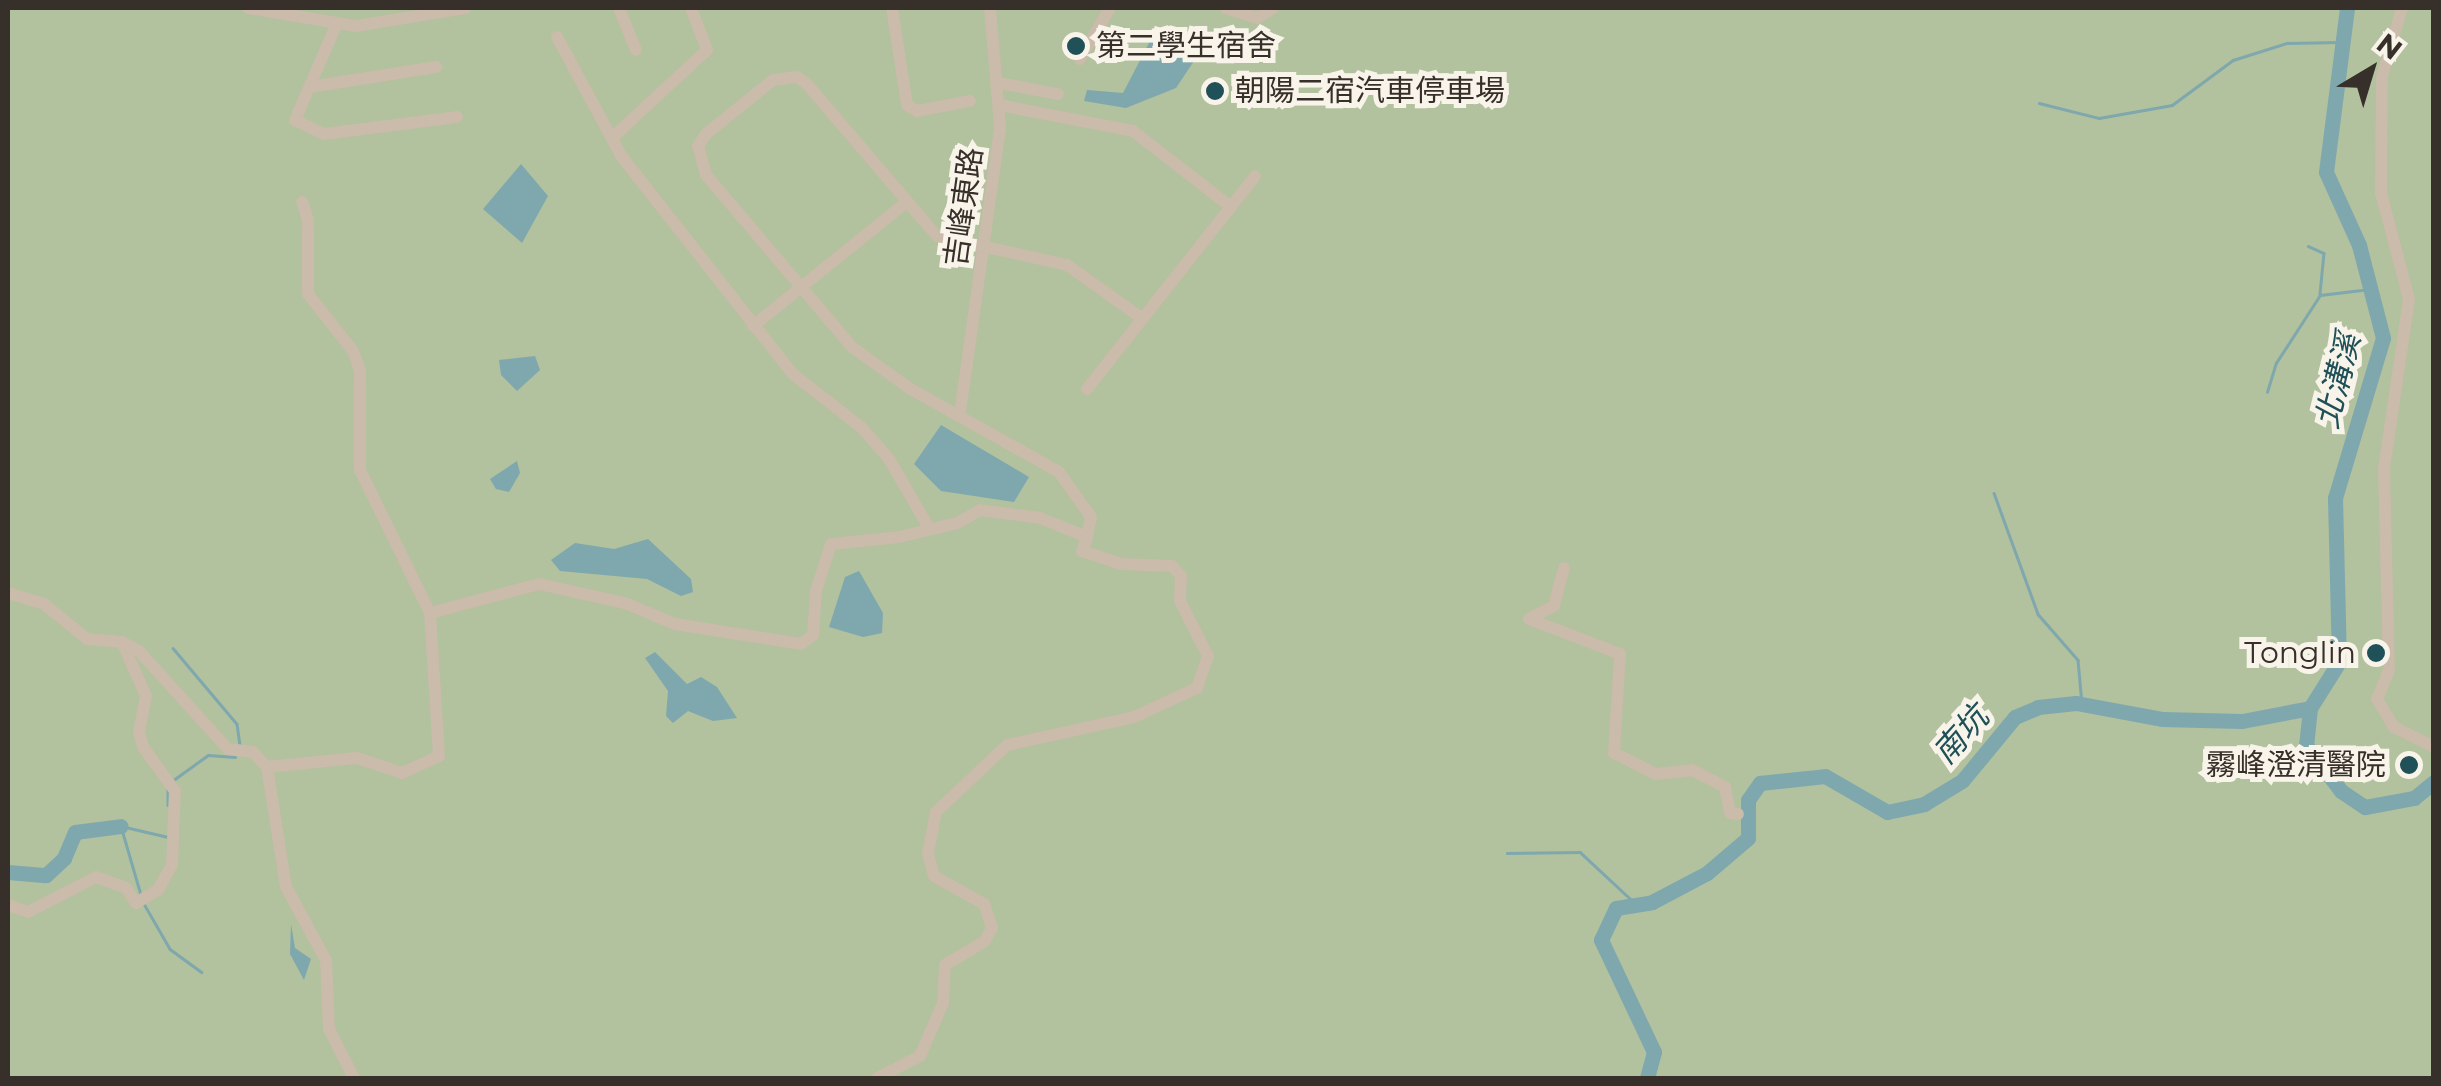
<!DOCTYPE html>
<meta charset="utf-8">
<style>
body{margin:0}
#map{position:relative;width:2441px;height:1086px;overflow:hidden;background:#f2eade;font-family:Montserrat,"Noto Sans TC",sans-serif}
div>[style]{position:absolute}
.green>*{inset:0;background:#b2c19e;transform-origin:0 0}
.water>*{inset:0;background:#7ea8ae}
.stream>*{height:2.5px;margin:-1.25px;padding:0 1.25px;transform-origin:1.25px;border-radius:1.25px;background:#7ea8ae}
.river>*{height:15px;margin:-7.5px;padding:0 7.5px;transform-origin:7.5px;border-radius:7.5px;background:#7ea8ae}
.minor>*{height:12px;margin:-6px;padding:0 6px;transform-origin:6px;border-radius:6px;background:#cabbaa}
.dots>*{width:28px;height:28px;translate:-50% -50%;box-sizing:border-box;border:5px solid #f9f4ea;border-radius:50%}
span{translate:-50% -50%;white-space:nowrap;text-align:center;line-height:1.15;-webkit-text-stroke:10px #f9f4ea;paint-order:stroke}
.poi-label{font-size:30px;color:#372f29}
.left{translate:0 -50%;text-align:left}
.right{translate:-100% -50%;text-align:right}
.street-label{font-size:30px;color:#372f29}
.water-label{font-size:32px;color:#205058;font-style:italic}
.frame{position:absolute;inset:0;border:10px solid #372f29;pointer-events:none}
.north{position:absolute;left:2321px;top:20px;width:100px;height:100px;-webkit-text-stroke:8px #f9f4ea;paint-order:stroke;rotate:38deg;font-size:28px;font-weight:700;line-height:40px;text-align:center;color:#372f29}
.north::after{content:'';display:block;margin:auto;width:35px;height:45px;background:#372f29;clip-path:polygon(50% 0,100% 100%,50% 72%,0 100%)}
</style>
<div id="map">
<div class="green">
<div style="left:8px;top:8px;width:2425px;height:1070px"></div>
</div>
<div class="water">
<div style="clip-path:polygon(1150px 41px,1200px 52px,1176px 88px,1126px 108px,1084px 101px,1087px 90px,1123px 93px)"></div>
<div style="clip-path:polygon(521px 164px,548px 196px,522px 243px,483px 209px)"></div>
<div style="clip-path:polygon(535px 356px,540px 370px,517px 391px,501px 375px,499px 360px)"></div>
<div style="clip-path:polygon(941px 425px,1029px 477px,1014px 502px,941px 491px,914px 464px)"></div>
<div style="clip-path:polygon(517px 461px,520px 473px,509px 492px,496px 489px,490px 479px)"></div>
<div style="clip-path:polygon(648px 539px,691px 579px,693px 592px,681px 596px,647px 579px,560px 571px,551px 560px,575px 543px,614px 549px)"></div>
<div style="clip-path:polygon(859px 571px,883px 613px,882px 633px,863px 637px,829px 627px,845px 577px)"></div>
<div style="clip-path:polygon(655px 652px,687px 684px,701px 677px,717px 687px,737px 718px,713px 721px,688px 711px,673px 723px,666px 716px,668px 691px,645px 658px)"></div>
<div style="clip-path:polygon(291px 924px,295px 948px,311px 959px,304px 980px,290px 954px)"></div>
</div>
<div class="stream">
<div style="left:2039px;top:103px;width:62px;rotate:14deg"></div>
<div style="left:2099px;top:118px;width:74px;rotate:-10.1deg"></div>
<div style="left:2172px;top:105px;width:76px;rotate:-36.4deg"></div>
<div style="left:2233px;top:60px;width:57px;rotate:-17.5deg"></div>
<div style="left:2287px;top:43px;width:53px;rotate:-1.1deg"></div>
<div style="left:2308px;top:246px;width:17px;rotate:24deg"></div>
<div style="left:2324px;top:253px;width:41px;rotate:95.6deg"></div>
<div style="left:2267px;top:392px;width:30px;rotate:-73deg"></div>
<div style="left:2276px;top:363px;width:81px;rotate:-57.1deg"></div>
<div style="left:2320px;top:295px;width:50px;rotate:-6.8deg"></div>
<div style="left:1994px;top:493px;width:129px;rotate:70deg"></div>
<div style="left:2038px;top:614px;width:61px;rotate:49deg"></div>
<div style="left:2078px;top:660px;width:44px;rotate:84.8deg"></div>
<div style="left:173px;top:648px;width:99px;rotate:49.9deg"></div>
<div style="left:237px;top:724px;width:21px;rotate:82deg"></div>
<div style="left:172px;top:781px;width:44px;rotate:-35.8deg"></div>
<div style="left:208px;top:755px;width:27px;rotate:4deg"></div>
<div style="left:168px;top:788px;width:17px;rotate:90deg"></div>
<div style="left:121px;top:826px;width:48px;rotate:13.2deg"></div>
<div style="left:121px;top:826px;width:72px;rotate:73.8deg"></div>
<div style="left:1507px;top:853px;width:73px;rotate:-0.8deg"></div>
<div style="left:1580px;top:852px;width:76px;rotate:42.9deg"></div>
<div style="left:143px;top:902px;width:54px;rotate:60.1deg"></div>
<div style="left:170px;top:949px;width:39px;rotate:36deg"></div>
</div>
<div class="river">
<div style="left:2347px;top:8px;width:165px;rotate:97.3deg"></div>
<div style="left:2326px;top:172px;width:80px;rotate:65.7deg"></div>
<div style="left:2359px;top:245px;width:96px;rotate:75.5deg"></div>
<div style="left:2383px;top:338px;width:167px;rotate:106.7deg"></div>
<div style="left:2335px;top:498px;width:164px;rotate:88.6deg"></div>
<div style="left:2339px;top:662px;width:54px;rotate:122.2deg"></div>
<div style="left:2310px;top:708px;width:37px;rotate:96deg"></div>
<div style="left:2306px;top:745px;width:58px;rotate:52.7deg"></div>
<div style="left:2341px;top:791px;width:29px;rotate:34deg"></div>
<div style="left:2365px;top:807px;width:50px;rotate:-10.4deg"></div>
<div style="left:2414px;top:798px;width:26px;rotate:-39deg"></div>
<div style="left:8px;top:872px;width:38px;rotate:5deg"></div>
<div style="left:46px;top:875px;width:25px;rotate:-43deg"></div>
<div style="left:64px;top:858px;width:28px;rotate:-67deg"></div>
<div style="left:75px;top:832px;width:46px;rotate:-7.4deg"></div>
<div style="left:1647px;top:1078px;width:27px;rotate:-75deg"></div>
<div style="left:1654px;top:1052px;width:124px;rotate:-115.3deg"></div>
<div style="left:1601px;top:940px;width:35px;rotate:-65deg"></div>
<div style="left:1616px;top:908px;width:36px;rotate:-9deg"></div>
<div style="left:1652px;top:902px;width:62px;rotate:-27.8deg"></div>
<div style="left:1707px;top:873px;width:54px;rotate:-40.5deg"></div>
<div style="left:1748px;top:838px;width:38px;rotate:-90deg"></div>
<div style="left:1748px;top:800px;width:21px;rotate:-55deg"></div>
<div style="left:1760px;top:783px;width:65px;rotate:-6.1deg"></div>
<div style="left:1825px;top:776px;width:72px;rotate:30.1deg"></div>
<div style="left:1887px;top:812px;width:38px;rotate:-12deg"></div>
<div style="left:1924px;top:804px;width:44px;rotate:-31.2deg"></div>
<div style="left:1962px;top:781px;width:83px;rotate:-50.4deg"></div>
<div style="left:2015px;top:717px;width:25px;rotate:-23deg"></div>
<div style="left:2038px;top:707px;width:38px;rotate:-6deg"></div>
<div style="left:2076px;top:703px;width:87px;rotate:10.5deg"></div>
<div style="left:2162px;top:719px;width:80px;rotate:1.4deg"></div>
<div style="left:2242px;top:721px;width:69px;rotate:-10.8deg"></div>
</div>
<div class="minor">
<div style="left:248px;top:8px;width:109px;rotate:9.5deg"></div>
<div style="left:356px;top:26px;width:111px;rotate:-9.3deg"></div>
<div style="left:619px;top:8px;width:45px;rotate:68deg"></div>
<div style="left:892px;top:8px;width:98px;rotate:81.2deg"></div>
<div style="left:907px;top:105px;width:12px;rotate:31deg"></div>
<div style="left:917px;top:111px;width:54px;rotate:-10.7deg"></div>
<div style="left:1225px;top:8px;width:34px;rotate:17deg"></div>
<div style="left:1257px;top:18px;width:19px;rotate:-32deg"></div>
<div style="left:2402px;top:8px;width:72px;rotate:106.2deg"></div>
<div style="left:2382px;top:77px;width:116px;rotate:90.5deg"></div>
<div style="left:2381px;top:193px;width:110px;rotate:75.2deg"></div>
<div style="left:2409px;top:299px;width:171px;rotate:98.4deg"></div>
<div style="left:2384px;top:468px;width:202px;rotate:88.6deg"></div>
<div style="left:2389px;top:670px;width:31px;rotate:112deg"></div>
<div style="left:2377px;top:699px;width:33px;rotate:59deg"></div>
<div style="left:2394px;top:727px;width:45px;rotate:26.6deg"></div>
<div style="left:337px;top:23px;width:106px;rotate:113.4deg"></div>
<div style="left:295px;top:120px;width:32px;rotate:26deg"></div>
<div style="left:324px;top:134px;width:134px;rotate:-7.3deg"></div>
<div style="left:557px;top:37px;width:136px;rotate:61.6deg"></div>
<div style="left:622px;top:157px;width:276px;rotate:51.8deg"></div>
<div style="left:793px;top:374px;width:88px;rotate:38deg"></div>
<div style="left:862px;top:428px;width:41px;rotate:48.9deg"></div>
<div style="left:889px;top:459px;width:80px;rotate:59.9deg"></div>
<div style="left:1080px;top:59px;width:59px;rotate:-59.5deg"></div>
<div style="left:999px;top:83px;width:60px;rotate:10.6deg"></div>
<div style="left:310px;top:87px;width:128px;rotate:-9deg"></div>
<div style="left:999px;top:105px;width:136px;rotate:11deg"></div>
<div style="left:1133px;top:131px;width:124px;rotate:37.8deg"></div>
<div style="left:612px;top:138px;width:129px;rotate:-42.8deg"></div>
<div style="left:707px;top:50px;width:45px;rotate:-110.9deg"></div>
<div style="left:753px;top:326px;width:194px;rotate:-38.9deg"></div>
<div style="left:1087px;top:389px;width:271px;rotate:-51.7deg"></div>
<div style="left:960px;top:413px;width:289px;rotate:-82deg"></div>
<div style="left:1000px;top:127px;width:119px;rotate:-94.8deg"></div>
<div style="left:1564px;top:568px;width:39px;rotate:105deg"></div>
<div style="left:1554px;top:606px;width:28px;rotate:153deg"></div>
<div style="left:1529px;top:619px;width:97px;rotate:21deg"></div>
<div style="left:1620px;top:654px;width:99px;rotate:93.5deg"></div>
<div style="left:1614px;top:753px;width:47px;rotate:26.6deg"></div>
<div style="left:1656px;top:774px;width:36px;rotate:-6deg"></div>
<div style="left:1692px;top:770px;width:37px;rotate:27deg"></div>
<div style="left:1725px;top:787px;width:26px;rotate:79deg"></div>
<div style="left:1730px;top:813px;width:8px;rotate:7deg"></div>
<div style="left:8px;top:593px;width:38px;rotate:17deg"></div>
<div style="left:44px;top:604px;width:55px;rotate:39.1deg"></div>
<div style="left:87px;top:639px;width:35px;rotate:5deg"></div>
<div style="left:122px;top:642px;width:19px;rotate:28deg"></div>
<div style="left:139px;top:651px;width:132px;rotate:47.8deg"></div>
<div style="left:228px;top:749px;width:25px;rotate:7deg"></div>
<div style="left:253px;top:752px;width:21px;rotate:47deg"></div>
<div style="left:267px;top:767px;width:121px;rotate:81deg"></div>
<div style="left:286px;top:887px;width:83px;rotate:61.3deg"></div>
<div style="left:326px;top:960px;width:69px;rotate:87.5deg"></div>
<div style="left:329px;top:1029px;width:55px;rotate:63deg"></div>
<div style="left:430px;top:613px;width:113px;rotate:-14.9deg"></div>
<div style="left:539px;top:584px;width:88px;rotate:12.5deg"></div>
<div style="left:625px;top:603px;width:54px;rotate:22.8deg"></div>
<div style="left:675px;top:624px;width:128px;rotate:9deg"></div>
<div style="left:801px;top:644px;width:15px;rotate:-37deg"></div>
<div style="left:813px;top:635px;width:44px;rotate:-86.1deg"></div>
<div style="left:816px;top:591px;width:49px;rotate:-72.3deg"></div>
<div style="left:831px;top:544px;width:69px;rotate:-5.8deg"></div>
<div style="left:900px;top:537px;width:59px;rotate:-13.8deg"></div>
<div style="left:957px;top:523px;width:26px;rotate:-29deg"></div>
<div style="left:980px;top:510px;width:61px;rotate:7.6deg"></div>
<div style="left:1040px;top:518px;width:51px;rotate:22deg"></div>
<div style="left:1087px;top:537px;width:20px;rotate:-79deg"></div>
<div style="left:1091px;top:517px;width:55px;rotate:-125.4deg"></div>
<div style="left:1059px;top:472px;width:172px;rotate:-150.8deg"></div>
<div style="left:909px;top:388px;width:70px;rotate:-144.3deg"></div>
<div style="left:852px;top:347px;width:226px;rotate:-130.3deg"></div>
<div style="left:706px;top:175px;width:30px;rotate:-105deg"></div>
<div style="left:698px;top:146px;width:14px;rotate:-56deg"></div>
<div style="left:706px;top:134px;width:86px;rotate:-38.9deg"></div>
<div style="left:773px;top:80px;width:24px;rotate:-7deg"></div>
<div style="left:797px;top:77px;width:12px;rotate:35deg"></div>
<div style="left:807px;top:84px;width:200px;rotate:49.5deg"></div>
<div style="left:937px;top:236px;width:133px;rotate:12.6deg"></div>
<div style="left:1067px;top:265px;width:93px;rotate:35.4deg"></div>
<div style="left:267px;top:767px;width:90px;rotate:-5.7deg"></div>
<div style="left:357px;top:758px;width:47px;rotate:18.4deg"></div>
<div style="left:402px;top:773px;width:41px;rotate:-24.7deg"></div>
<div style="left:439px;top:756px;width:143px;rotate:-93.6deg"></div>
<div style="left:430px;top:613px;width:159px;rotate:-116.1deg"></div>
<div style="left:360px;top:470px;width:99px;rotate:-90deg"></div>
<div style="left:360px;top:371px;width:21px;rotate:-109deg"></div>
<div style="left:353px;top:351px;width:73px;rotate:-128.3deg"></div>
<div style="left:308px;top:294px;width:74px;rotate:-90deg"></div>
<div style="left:308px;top:220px;width:19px;rotate:-108deg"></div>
<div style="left:8px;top:905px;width:21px;rotate:19deg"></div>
<div style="left:28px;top:912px;width:76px;rotate:-27.2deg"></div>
<div style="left:96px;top:877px;width:32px;rotate:20deg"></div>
<div style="left:126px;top:888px;width:18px;rotate:56deg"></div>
<div style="left:136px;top:903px;width:26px;rotate:-31deg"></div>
<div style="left:158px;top:890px;width:29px;rotate:-61deg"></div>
<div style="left:172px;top:865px;width:74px;rotate:-87.7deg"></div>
<div style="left:175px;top:791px;width:54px;rotate:-126deg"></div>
<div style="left:143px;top:747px;width:16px;rotate:-105deg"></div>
<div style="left:139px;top:732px;width:37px;rotate:-79deg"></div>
<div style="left:146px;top:696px;width:59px;rotate:-114deg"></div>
<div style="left:877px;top:1078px;width:48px;rotate:-27.1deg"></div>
<div style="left:920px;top:1056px;width:58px;rotate:-66.5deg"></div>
<div style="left:943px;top:1003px;width:38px;rotate:-87deg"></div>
<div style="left:945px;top:965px;width:47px;rotate:-31deg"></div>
<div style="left:985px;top:941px;width:15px;rotate:-62deg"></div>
<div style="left:992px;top:928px;width:25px;rotate:-108deg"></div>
<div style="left:984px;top:904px;width:57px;rotate:-150.8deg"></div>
<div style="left:934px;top:876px;width:24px;rotate:-105deg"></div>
<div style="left:928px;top:853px;width:42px;rotate:-79deg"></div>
<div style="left:936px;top:812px;width:98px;rotate:-43.3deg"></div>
<div style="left:1007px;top:745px;width:130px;rotate:-12.4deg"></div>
<div style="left:1134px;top:717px;width:69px;rotate:-24.7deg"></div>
<div style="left:1197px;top:688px;width:34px;rotate:-71deg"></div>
<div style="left:1208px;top:656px;width:62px;rotate:-117deg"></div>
<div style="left:1180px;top:601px;width:25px;rotate:-88deg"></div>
<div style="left:1181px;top:576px;width:13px;rotate:-132deg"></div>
<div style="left:1172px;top:566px;width:51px;rotate:-177.8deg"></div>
<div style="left:1121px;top:564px;width:41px;rotate:-161.6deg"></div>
<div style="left:1082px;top:551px;width:15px;rotate:-70deg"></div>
</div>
<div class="dots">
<div style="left:1076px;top:46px;background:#205058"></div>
<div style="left:1215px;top:91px;background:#205058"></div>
<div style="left:2376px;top:653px;background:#205058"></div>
<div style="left:2409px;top:765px;background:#205058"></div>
</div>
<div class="poi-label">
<span class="left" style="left:1096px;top:46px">第二學生宿舍</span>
<span class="left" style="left:1235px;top:91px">朝陽二宿汽車停車場</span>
<span class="right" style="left:2356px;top:653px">Tonglin</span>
<span class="right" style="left:2386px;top:765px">霧峰澄清醫院</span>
</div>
<div class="street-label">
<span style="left:964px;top:207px;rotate:-82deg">吉峰東路</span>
</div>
<div class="water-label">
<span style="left:2338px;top:381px;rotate:-76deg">北溝溪</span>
<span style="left:1961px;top:735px;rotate:-48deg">南坑</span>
</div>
<div class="frame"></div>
<div class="north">N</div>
</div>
